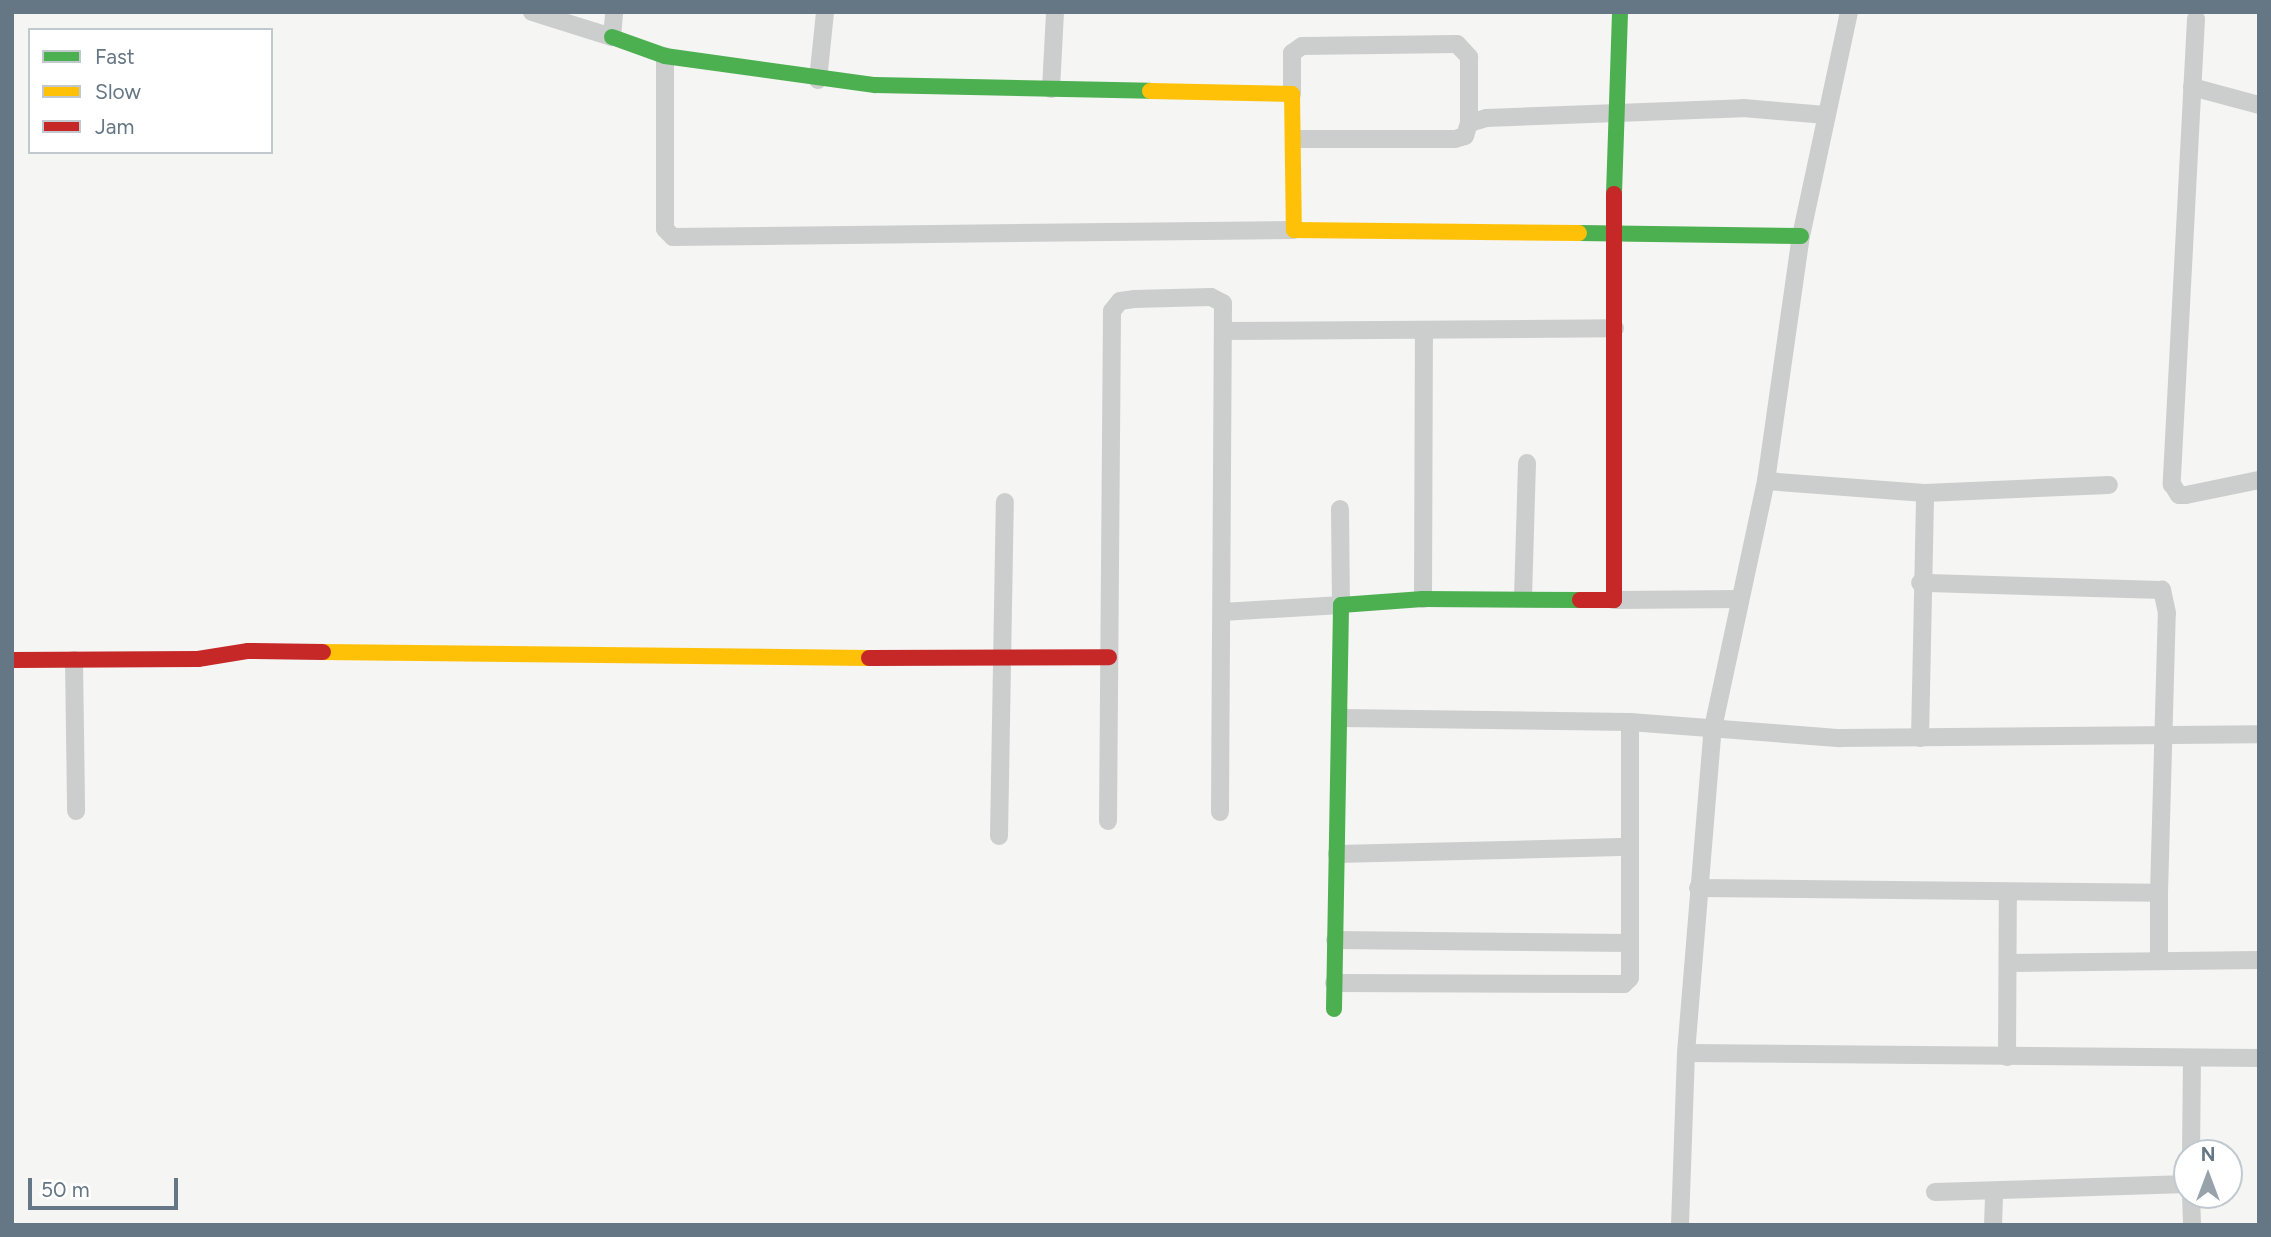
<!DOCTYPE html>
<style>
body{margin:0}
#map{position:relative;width:2271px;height:1237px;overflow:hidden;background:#f5f5f3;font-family:Figtree,sans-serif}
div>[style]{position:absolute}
.street>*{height:18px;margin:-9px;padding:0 9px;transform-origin:9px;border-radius:9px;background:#cccece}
.fast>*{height:16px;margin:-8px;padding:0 8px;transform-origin:8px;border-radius:8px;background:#4caf50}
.slow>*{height:16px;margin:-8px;padding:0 8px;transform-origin:8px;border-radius:8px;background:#ffc107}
.jam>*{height:16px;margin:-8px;padding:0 8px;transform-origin:8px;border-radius:8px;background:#c62828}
span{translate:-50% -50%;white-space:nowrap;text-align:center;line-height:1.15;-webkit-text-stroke:7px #fff;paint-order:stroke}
.frame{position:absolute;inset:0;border:14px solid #657684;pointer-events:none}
.legend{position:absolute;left:28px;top:28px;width:245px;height:126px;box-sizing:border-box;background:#fff;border:2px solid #c1c8ce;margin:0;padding:9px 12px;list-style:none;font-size:21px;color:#657684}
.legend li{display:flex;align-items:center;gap:14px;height:35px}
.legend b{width:35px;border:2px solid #c1c8ce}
.north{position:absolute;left:2173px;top:1139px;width:70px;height:70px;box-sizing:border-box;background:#fff;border:2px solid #c1c8ce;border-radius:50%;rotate:0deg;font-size:19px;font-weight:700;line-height:28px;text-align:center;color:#657684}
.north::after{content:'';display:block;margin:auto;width:24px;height:32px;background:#97a2ab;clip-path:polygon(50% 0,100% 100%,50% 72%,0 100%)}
.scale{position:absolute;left:28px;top:1178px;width:150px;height:32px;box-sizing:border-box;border:4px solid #657684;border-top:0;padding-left:9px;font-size:21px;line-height:24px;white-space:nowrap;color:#657684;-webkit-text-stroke:5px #fff;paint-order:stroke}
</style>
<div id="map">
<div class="street">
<div style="left:532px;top:12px;width:84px;rotate:17.4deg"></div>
<div style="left:612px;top:37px;width:25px;rotate:-85deg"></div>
<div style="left:2196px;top:19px;width:466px;rotate:93deg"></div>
<div style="left:2172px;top:484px;width:13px;rotate:58deg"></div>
<div style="left:2179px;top:495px;width:7px"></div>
<div style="left:2186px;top:495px;width:75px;rotate:-11.6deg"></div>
<div style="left:665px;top:56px;width:173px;rotate:90deg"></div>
<div style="left:665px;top:229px;width:11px;rotate:45deg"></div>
<div style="left:673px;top:237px;width:621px;rotate:-0.65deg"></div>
<div style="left:818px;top:80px;width:68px;rotate:-84.1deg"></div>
<div style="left:2192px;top:87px;width:69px;rotate:15deg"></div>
<div style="left:1051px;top:89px;width:77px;rotate:-87deg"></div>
<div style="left:1292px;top:94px;width:41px;rotate:-90deg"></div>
<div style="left:1292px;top:53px;width:12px;rotate:-35deg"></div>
<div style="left:1302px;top:46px;width:155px;rotate:-0.7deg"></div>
<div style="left:1457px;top:44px;width:18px;rotate:47deg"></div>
<div style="left:1469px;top:57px;width:66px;rotate:90deg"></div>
<div style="left:1294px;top:139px;width:161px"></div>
<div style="left:1455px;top:139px;width:10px;rotate:-17deg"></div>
<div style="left:1465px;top:136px;width:14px;rotate:-73deg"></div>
<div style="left:1469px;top:123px;width:18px;rotate:-16deg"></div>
<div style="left:1486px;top:118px;width:257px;rotate:-2.2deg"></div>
<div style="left:1743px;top:108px;width:83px;rotate:4.8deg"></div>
<div style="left:1225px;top:331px;width:390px;rotate:-0.4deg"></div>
<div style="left:1766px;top:481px;width:159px;rotate:4.3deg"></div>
<div style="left:1925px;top:493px;width:184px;rotate:-2.5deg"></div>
<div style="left:1523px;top:598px;width:135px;rotate:-88.3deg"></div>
<div style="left:1423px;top:599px;width:267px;rotate:-89.8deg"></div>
<div style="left:1614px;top:600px;width:126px;rotate:-0.5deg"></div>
<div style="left:1222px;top:612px;width:119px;rotate:-3.4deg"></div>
<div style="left:1341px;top:605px;width:96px;rotate:-90.6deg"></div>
<div style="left:74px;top:660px;width:151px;rotate:89.2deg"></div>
<div style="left:1342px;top:718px;width:288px;rotate:0.8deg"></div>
<div style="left:1630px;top:722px;width:211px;rotate:4.4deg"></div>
<div style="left:1840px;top:738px;width:419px;rotate:-0.5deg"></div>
<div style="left:1920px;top:738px;width:245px;rotate:-88.8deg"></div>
<div style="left:1108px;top:821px;width:510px;rotate:-89.55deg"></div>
<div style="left:1112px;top:311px;width:13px;rotate:-51deg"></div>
<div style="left:1120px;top:301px;width:14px;rotate:-8deg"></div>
<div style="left:1134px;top:299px;width:77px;rotate:-1.5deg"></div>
<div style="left:1211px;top:297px;width:13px;rotate:27deg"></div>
<div style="left:1223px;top:303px;width:509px;rotate:90.34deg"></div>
<div style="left:999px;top:836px;width:334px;rotate:-89deg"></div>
<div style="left:1337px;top:854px;width:293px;rotate:-1.4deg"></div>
<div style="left:1698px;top:888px;width:461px;rotate:0.6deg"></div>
<div style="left:2159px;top:893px;width:280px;rotate:-88.4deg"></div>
<div style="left:2167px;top:613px;width:24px;rotate:-102deg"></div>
<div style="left:2162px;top:590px;width:242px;rotate:-178.3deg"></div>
<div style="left:2159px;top:893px;width:68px;rotate:90deg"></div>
<div style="left:1335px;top:940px;width:295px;rotate:0.6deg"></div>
<div style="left:1630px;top:943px;width:221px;rotate:-90deg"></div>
<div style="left:2008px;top:963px;width:251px;rotate:-0.7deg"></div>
<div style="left:1334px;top:983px;width:290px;rotate:0.2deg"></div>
<div style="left:1624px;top:984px;width:8px;rotate:-45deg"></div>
<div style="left:1630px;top:978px;width:35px;rotate:-90deg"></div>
<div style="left:1686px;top:1053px;width:573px;rotate:0.5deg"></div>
<div style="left:2007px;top:1057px;width:164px;rotate:-89.7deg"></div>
<div style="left:2191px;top:1153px;width:95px;rotate:-89.4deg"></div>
<div style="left:1935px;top:1192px;width:252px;rotate:-1.8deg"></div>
<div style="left:2191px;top:1195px;width:30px;rotate:88deg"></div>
<div style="left:1680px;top:1225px;width:172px;rotate:-88deg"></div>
<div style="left:1686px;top:1053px;width:326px;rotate:-85.3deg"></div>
<div style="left:1713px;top:728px;width:253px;rotate:-77.9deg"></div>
<div style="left:1766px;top:481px;width:247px;rotate:-81.9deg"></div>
<div style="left:1801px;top:236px;width:229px;rotate:-77.9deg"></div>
<div style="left:1993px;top:1225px;width:34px;rotate:-88deg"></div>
</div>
<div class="fast">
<div style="left:612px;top:37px;width:56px;rotate:19.7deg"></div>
<div style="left:665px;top:56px;width:212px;rotate:7.9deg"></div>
<div style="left:875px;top:85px;width:275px;rotate:1.2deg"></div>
<div style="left:1614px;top:194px;width:182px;rotate:-88.1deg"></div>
<div style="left:1579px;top:233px;width:222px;rotate:0.8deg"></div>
<div style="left:1334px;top:1009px;width:404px;rotate:-89deg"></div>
<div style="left:1341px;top:605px;width:82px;rotate:-4.2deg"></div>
<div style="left:1423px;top:599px;width:157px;rotate:0.4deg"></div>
</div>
<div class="slow">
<div style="left:1150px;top:91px;width:142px;rotate:1.2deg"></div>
<div style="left:1292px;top:94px;width:136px;rotate:89.2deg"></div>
<div style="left:1294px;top:230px;width:285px;rotate:0.6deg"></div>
<div style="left:323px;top:652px;width:546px;rotate:0.63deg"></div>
</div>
<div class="jam">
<div style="left:1580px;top:600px;width:34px"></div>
<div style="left:1614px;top:600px;width:406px;rotate:-90deg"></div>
<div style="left:869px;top:658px;width:240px;rotate:-0.2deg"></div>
<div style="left:12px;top:660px;width:186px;rotate:-0.3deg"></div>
<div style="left:198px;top:659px;width:51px;rotate:-9.1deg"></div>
<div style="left:248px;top:651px;width:75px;rotate:0.8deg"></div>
</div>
<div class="frame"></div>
<ul class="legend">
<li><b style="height:9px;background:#4caf50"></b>Fast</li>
<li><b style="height:9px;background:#ffc107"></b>Slow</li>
<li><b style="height:9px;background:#c62828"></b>Jam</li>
</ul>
<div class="north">N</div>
<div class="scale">50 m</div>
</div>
